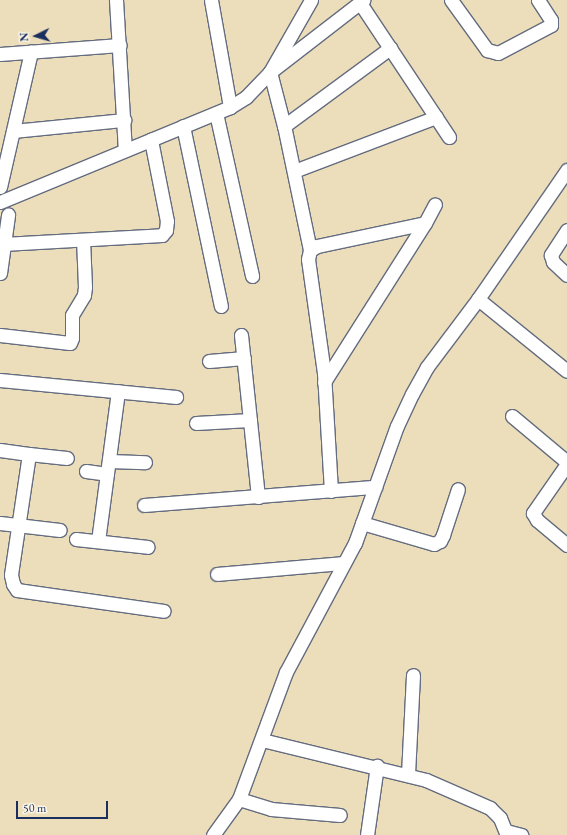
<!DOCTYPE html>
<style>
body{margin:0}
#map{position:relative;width:567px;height:835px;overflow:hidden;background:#eddebb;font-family:"EB Garamond",serif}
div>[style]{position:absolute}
.roads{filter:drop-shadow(1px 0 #646c7f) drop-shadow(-1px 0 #646c7f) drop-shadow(0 1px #646c7f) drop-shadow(0 -1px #646c7f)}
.minor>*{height:13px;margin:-6.5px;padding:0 6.5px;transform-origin:6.5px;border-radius:6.5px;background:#fff}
span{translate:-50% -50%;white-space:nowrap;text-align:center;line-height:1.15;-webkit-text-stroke:4px #fcf5e5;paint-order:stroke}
.north{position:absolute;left:16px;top:16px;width:40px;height:40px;-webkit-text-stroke:3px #fcf5e5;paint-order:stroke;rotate:265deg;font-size:11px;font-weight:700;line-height:16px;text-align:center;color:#1b2f5e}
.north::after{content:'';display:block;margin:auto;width:14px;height:18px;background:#1b2f5e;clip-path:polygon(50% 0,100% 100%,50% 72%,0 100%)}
.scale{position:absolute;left:16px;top:801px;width:92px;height:18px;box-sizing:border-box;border:2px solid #1b2f5e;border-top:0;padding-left:5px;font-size:12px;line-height:14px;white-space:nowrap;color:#1b2f5e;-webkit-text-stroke:3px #fcf5e5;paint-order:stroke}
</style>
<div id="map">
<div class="roads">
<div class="minor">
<div style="left:116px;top:0;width:150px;rotate:86.6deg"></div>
<div style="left:211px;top:0;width:109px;rotate:79.9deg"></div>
<div style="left:451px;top:0;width:62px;rotate:54.2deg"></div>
<div style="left:487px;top:50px;width:11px;rotate:15deg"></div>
<div style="left:498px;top:53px;width:60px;rotate:-27.8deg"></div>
<div style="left:551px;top:25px;width:5px;rotate:-90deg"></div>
<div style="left:551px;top:20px;width:24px;rotate:-123deg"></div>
<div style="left:360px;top:3px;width:161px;rotate:56.4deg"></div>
<div style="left:0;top:54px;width:120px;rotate:-4.3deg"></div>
<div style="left:216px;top:113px;width:167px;rotate:77.5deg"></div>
<div style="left:183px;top:126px;width:184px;rotate:78.1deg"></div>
<div style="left:284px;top:126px;width:132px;rotate:-36.3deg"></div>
<div style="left:13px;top:131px;width:112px;rotate:-5.7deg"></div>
<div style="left:294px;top:171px;width:152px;rotate:-20.8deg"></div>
<div style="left:0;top:187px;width:139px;rotate:-77.1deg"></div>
<div style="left:0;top:202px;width:249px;rotate:-22.4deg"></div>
<div style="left:230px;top:107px;width:19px;rotate:-32deg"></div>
<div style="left:246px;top:97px;width:35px;rotate:-46deg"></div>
<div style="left:270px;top:72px;width:83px;rotate:-60.3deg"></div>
<div style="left:567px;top:230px;width:30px;rotate:123deg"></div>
<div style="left:551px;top:255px;width:7px;rotate:74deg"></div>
<div style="left:553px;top:262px;width:19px;rotate:43deg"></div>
<div style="left:3px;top:244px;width:159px;rotate:-3.2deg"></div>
<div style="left:162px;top:235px;width:6px;rotate:-51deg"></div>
<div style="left:166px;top:230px;width:9px;rotate:-84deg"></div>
<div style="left:167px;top:221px;width:83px;rotate:-101.2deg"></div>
<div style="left:310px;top:250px;width:127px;rotate:-101.8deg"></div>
<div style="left:284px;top:126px;width:56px;rotate:-104.5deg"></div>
<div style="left:270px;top:72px;width:118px;rotate:-37.7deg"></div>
<div style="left:0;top:273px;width:59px;rotate:-82.1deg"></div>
<div style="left:478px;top:299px;width:114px;rotate:39deg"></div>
<div style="left:0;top:335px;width:70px;rotate:6.5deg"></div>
<div style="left:70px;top:343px;width:5px;rotate:-68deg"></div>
<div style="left:72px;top:338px;width:23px;rotate:-90deg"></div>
<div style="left:72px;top:315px;width:23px;rotate:-59deg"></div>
<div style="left:84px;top:295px;width:8px;rotate:-83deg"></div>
<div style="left:85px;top:287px;width:47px;rotate:-92.4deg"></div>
<div style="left:241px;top:335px;width:163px;rotate:84deg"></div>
<div style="left:209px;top:361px;width:35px;rotate:-5deg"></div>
<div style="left:0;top:380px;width:177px;rotate:5.5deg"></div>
<div style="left:324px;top:382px;width:188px;rotate:-57.6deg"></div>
<div style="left:425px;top:223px;width:21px;rotate:-62deg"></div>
<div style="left:512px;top:416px;width:72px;rotate:39.9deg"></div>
<div style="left:196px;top:423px;width:54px;rotate:-3.2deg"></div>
<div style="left:0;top:450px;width:29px;rotate:8deg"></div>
<div style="left:29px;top:454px;width:122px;rotate:98.5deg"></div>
<div style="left:11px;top:575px;width:9px;rotate:77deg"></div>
<div style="left:13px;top:584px;width:7px;rotate:56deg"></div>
<div style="left:17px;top:590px;width:148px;rotate:8.1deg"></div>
<div style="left:29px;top:454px;width:38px;rotate:6deg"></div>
<div style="left:109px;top:461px;width:36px;rotate:2deg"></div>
<div style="left:567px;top:464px;width:60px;rotate:124.8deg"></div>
<div style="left:533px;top:513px;width:8px;rotate:60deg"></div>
<div style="left:537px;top:520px;width:39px;rotate:40deg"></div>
<div style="left:86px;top:471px;width:21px;rotate:8deg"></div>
<div style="left:331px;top:491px;width:118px;rotate:-93.4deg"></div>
<div style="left:324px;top:373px;width:115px;rotate:-98deg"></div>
<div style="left:308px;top:259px;width:9px;rotate:-77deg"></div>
<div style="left:310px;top:250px;width:8px;rotate:-30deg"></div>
<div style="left:317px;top:246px;width:110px;rotate:-12deg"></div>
<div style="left:144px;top:505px;width:232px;rotate:-4.5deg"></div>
<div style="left:0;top:523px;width:60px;rotate:6.7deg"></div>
<div style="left:362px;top:523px;width:75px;rotate:16.3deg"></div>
<div style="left:434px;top:544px;width:7px;rotate:-27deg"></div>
<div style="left:440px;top:541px;width:7px;rotate:-63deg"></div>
<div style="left:443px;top:535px;width:48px;rotate:-71.9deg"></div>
<div style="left:76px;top:539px;width:72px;rotate:6.3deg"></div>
<div style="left:98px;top:541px;width:151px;rotate:-82.4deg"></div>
<div style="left:217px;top:574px;width:127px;rotate:-5deg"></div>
<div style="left:262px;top:740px;width:169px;rotate:13.7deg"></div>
<div style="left:426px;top:780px;width:70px;rotate:23.6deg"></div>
<div style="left:490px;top:808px;width:14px;rotate:45deg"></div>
<div style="left:500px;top:818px;width:18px;rotate:68deg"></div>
<div style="left:408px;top:774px;width:99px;rotate:-87.1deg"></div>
<div style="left:239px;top:799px;width:34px;rotate:17deg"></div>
<div style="left:271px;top:809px;width:69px;rotate:5deg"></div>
<div style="left:506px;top:831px;width:16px;rotate:15deg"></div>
<div style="left:213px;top:835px;width:44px;rotate:-54.2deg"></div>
<div style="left:239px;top:799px;width:135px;rotate:-69.7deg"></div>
<div style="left:286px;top:672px;width:146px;rotate:-61.9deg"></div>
<div style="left:355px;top:543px;width:124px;rotate:-70.3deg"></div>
<div style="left:397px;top:426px;width:35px;rotate:-65deg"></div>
<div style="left:412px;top:394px;width:31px;rotate:-61deg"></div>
<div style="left:427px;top:367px;width:85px;rotate:-53.1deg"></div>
<div style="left:478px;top:299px;width:157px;rotate:-55.4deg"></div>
<div style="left:367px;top:835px;width:70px;rotate:-81.8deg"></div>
</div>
</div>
<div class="north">N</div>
<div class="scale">50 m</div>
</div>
